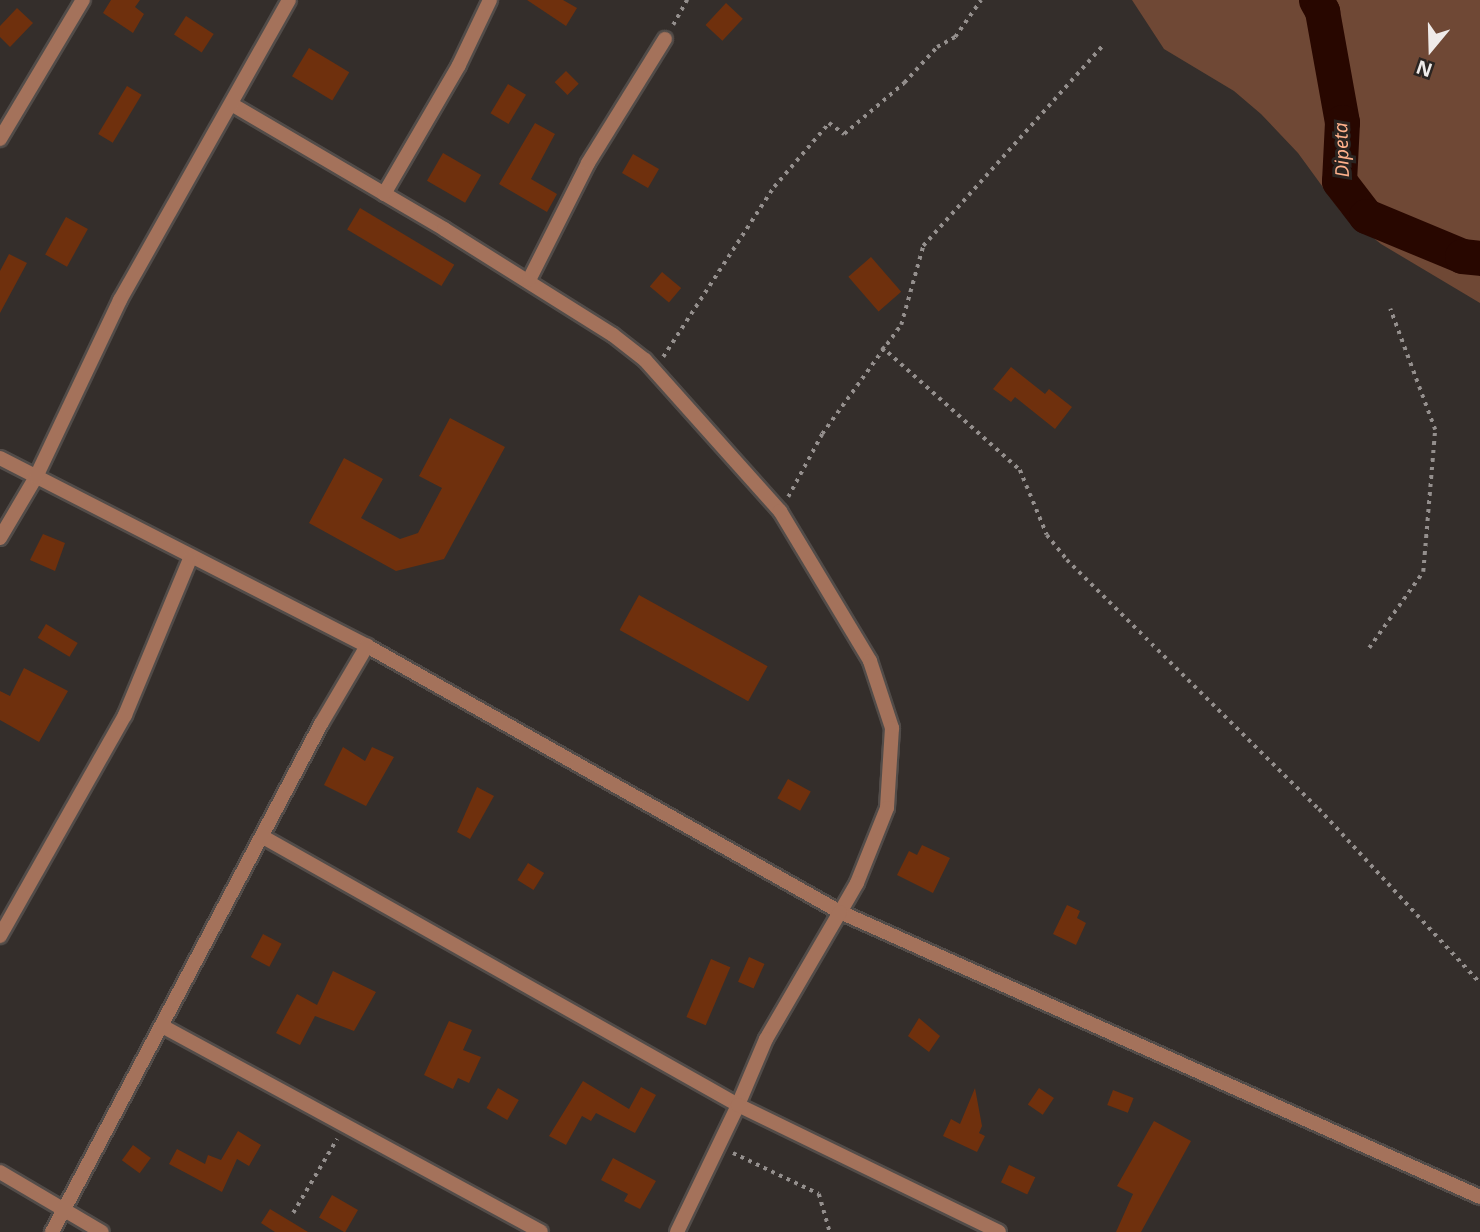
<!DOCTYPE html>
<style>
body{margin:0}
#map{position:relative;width:1480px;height:1232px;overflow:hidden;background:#342e2b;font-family:"Noto Sans",sans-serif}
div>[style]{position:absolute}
.green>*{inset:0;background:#6f4835}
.river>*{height:35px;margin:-17.5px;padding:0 17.5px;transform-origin:17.5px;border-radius:17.5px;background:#280700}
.building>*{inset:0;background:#6f300d;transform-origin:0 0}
.path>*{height:3.5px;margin-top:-1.75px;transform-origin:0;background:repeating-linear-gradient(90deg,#948f8d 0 3.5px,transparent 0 8.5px)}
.roads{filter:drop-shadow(2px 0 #524c49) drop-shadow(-2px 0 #524c49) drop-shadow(0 2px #524c49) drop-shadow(0 -2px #524c49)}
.street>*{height:14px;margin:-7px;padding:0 7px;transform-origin:7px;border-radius:7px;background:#a4725b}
span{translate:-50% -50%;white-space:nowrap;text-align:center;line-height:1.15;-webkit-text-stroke:6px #2a2421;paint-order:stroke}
.water-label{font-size:19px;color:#feb08b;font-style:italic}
.north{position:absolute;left:1396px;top:14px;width:70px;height:70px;-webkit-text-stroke:5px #2a2421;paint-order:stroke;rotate:199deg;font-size:19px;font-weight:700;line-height:28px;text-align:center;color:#efebe9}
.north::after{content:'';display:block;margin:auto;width:24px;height:32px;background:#efebe9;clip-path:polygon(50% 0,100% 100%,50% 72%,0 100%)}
</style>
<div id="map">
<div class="green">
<div style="clip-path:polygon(1132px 0,1480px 0,1480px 303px,1381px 244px,1341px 212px,1298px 153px,1261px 114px,1234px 91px,1164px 49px)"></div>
</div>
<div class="river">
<div style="left:1316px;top:0;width:13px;rotate:61deg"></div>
<div style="left:1322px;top:11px;width:113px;rotate:79.8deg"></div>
<div style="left:1342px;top:122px;width:59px;rotate:92.9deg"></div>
<div style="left:1339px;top:181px;width:44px;rotate:52.4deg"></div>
<div style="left:1366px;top:216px;width:104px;rotate:22.6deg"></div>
<div style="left:1462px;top:256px;width:18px;rotate:6deg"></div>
</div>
<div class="building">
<div style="clip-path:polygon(111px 0,140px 0,135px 7px,144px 14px,133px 33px,103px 13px)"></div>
<div style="clip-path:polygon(527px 0,563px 0,577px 8px,566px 26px)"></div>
<div style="left:726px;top:3px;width:23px;height:30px;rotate:43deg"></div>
<div style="clip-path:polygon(17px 8px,33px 23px,10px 47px,0 37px,0 26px)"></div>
<div style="left:186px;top:16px;width:33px;height:22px;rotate:33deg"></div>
<div style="left:309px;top:48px;width:47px;height:33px;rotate:31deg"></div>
<div style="left:566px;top:71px;width:18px;height:16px;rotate:45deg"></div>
<div style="left:508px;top:84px;width:21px;height:34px;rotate:31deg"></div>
<div style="left:127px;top:86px;width:17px;height:56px;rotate:31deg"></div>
<div style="clip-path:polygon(535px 123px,555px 134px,531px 179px,557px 194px,547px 212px,499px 184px)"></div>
<div style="left:443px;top:153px;width:44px;height:32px;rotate:30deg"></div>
<div style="left:633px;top:154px;width:30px;height:22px;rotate:30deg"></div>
<div style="left:360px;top:208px;width:110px;height:25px;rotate:31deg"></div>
<div style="left:66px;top:217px;width:25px;height:43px;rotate:29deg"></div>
<div style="clip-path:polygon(9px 254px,27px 263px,0 313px,0 271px)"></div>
<div style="left:871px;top:257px;width:46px;height:30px;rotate:49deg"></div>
<div style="left:662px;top:272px;width:25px;height:19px;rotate:40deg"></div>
<div style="clip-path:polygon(1011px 367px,1045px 394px,1049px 389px,1072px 407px,1055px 429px,1015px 397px,1011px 402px,993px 389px)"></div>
<div style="clip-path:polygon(450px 418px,505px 447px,444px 559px,396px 571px,309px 523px,344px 458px,383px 479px,361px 518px,400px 539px,418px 533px,442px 488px,419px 476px)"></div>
<div style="clip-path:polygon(43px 534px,65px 543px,55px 571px,30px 560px)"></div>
<div style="left:639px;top:595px;width:147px;height:40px;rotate:29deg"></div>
<div style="left:46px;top:624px;width:37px;height:16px;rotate:31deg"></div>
<div style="clip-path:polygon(24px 668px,68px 691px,39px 742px,0 720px,0 691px,10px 696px)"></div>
<div style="clip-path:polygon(343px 747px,365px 761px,372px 747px,394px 757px,366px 806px,324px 785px)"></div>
<div style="left:788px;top:779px;width:26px;height:22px;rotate:29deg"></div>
<div style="clip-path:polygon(477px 787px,494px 796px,470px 839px,457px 832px)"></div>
<div style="clip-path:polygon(922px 845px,950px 858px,933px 893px,897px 875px,909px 851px,917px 855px)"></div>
<div style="left:528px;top:863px;width:19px;height:20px;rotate:32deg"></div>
<div style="clip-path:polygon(1067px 905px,1080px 911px,1077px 918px,1086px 923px,1076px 945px,1053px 934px)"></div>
<div style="left:263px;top:934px;width:21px;height:26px;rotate:28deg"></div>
<div style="left:749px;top:957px;width:17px;height:27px;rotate:24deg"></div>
<div style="left:711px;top:959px;width:21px;height:63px;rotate:23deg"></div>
<div style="clip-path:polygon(333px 971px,376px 992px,354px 1031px,315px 1016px,300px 1045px,276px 1033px,297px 994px,317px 1005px)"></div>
<div style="clip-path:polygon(919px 1018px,940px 1036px,929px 1052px,908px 1036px)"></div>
<div style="clip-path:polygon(449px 1021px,472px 1030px,463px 1050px,481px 1057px,469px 1083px,458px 1078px,453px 1089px,424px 1075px)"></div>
<div style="clip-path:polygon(583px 1081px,629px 1109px,641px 1087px,656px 1095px,635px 1133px,596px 1113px,591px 1121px,582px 1116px,566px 1145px,549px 1136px)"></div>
<div style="left:498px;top:1088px;width:24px;height:23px;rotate:30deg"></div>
<div style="clip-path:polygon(975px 1088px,982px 1126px,979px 1133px,985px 1136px,977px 1152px,943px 1136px,951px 1119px,960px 1124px)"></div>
<div style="left:1039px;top:1088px;width:18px;height:20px;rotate:34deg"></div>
<div style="left:1113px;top:1090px;width:22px;height:16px;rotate:21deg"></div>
<div style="clip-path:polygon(1154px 1121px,1191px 1141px,1141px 1232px,1116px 1232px,1133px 1194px,1117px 1186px)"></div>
<div style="clip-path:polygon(238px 1131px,261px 1145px,249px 1166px,237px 1159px,222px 1192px,169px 1164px,177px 1149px,205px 1164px,208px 1155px,221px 1160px)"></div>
<div style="left:133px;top:1145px;width:22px;height:19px;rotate:36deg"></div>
<div style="clip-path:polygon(613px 1158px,656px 1181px,640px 1209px,624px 1201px,628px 1194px,601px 1180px)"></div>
<div style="left:1009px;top:1165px;width:29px;height:19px;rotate:25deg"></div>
<div style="left:332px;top:1195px;width:30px;height:26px;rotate:30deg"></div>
<div style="clip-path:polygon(270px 1209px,308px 1232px,275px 1232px,261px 1223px)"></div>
</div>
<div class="path">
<div style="left:673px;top:25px;width:29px;rotate:-61deg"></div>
<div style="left:882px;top:347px;width:185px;rotate:41.7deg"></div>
<div style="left:1020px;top:470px;width:70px;rotate:67.4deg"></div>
<div style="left:1047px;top:535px;width:32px;rotate:51deg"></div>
<div style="left:1067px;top:560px;width:354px;rotate:44.7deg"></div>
<div style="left:1319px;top:809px;width:237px;rotate:47.2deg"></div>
<div style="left:663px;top:357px;width:203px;rotate:-56.9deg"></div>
<div style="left:774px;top:187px;width:84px;rotate:-49.3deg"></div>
<div style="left:829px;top:123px;width:19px;rotate:36deg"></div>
<div style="left:844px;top:134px;width:79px;rotate:-40.4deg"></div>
<div style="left:904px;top:83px;width:49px;rotate:-47.5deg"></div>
<div style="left:937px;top:47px;width:21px;rotate:-29deg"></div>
<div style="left:955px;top:37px;width:45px;rotate:-54.9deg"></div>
<div style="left:788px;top:497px;width:72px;rotate:-61.6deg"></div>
<div style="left:822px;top:434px;width:135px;rotate:-54.1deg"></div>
<div style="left:901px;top:325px;width:82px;rotate:-74.4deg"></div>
<div style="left:923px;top:246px;width:271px;rotate:-48.1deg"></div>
<div style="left:1369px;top:648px;width:93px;rotate:-54.6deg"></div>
<div style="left:1423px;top:572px;width:143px;rotate:-85.2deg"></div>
<div style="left:1435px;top:430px;width:129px;rotate:-110.4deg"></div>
<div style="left:733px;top:1153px;width:95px;rotate:25.5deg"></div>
<div style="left:819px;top:1194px;width:40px;rotate:74deg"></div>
<div style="left:293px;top:1213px;width:86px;rotate:-59.3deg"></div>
</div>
<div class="roads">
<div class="street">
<div style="left:233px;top:105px;width:245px;rotate:30.4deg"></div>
<div style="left:444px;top:229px;width:199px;rotate:32.1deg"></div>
<div style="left:613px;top:335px;width:41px;rotate:38deg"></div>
<div style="left:645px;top:360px;width:203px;rotate:48.2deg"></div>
<div style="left:780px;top:511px;width:175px;rotate:59deg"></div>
<div style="left:870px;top:661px;width:71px;rotate:71.8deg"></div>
<div style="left:892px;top:728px;width:80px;rotate:93.6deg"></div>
<div style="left:887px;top:808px;width:81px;rotate:111.8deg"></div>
<div style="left:857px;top:883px;width:34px;rotate:120deg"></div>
<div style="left:840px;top:912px;width:701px;rotate:24deg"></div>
<div style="left:0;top:139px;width:162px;rotate:-59.2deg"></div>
<div style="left:384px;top:194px;width:149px;rotate:-59.8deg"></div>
<div style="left:459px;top:65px;width:72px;rotate:-64.5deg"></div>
<div style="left:529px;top:280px;width:131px;rotate:-63.2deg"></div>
<div style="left:588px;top:163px;width:146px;rotate:-58.2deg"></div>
<div style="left:0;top:458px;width:412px;rotate:27.1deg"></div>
<div style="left:367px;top:646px;width:543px;rotate:29.35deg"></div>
<div style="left:840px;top:912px;width:147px;rotate:120.2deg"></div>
<div style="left:766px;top:1039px;width:72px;rotate:113deg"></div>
<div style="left:738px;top:1105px;width:545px;rotate:-150.57deg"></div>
<div style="left:0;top:538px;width:71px;rotate:-59.5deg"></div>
<div style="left:36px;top:477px;width:196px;rotate:-64.6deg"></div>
<div style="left:120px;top:300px;width:344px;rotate:-60.6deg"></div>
<div style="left:0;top:936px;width:254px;rotate:-60.5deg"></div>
<div style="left:125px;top:715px;width:169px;rotate:-67.4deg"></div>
<div style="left:162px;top:1026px;width:431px;rotate:28.5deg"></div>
<div style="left:0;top:1172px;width:118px;rotate:30.5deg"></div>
<div style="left:52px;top:1232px;width:575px;rotate:-62.1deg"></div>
<div style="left:321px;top:724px;width:91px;rotate:-59.5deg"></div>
<div style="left:677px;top:1232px;width:141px;rotate:-64.3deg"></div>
<div style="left:738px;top:1105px;width:290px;rotate:25.9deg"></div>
</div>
</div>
<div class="water-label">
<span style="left:1342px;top:150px;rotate:-92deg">Dipeta</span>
</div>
<div class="north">N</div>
</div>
